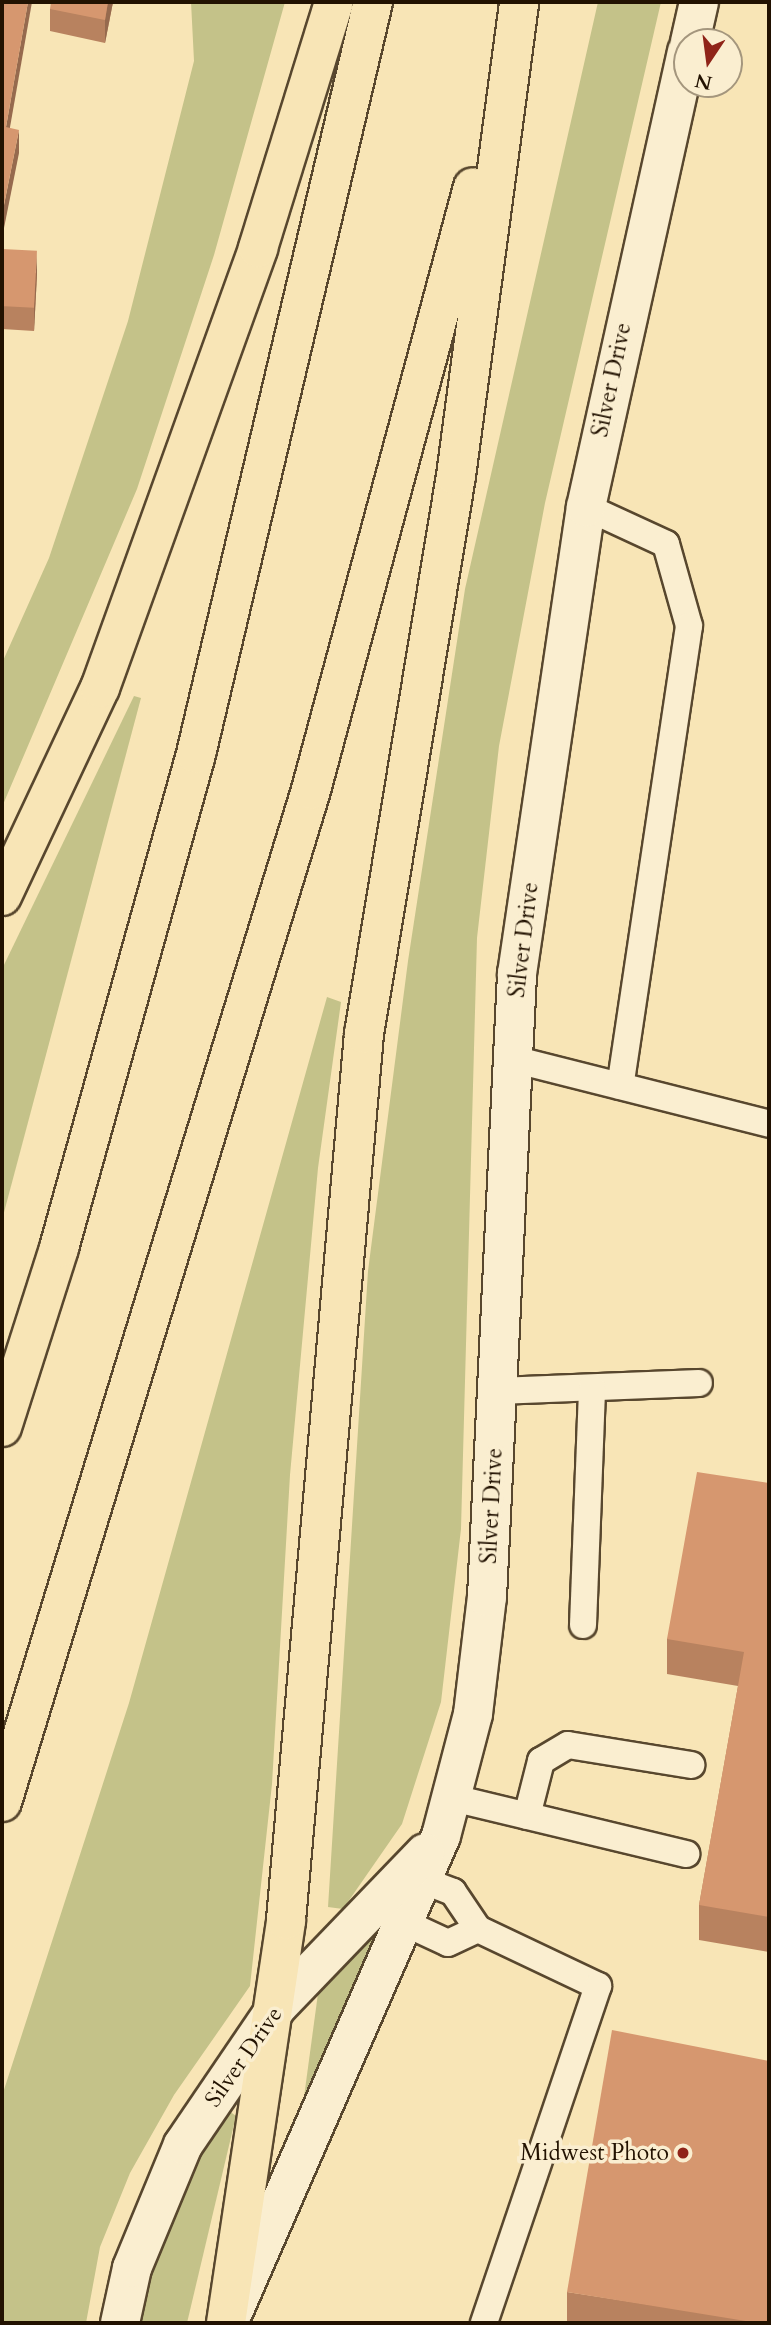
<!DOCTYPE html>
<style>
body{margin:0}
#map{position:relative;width:771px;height:2325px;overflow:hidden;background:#f8e5b6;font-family:Cardo,serif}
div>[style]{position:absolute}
.green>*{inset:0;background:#c4c289}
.roads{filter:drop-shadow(2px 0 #58472e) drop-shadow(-2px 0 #58472e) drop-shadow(0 2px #58472e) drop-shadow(0 -2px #58472e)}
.service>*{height:26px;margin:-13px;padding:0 13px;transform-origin:13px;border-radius:13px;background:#faeed0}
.minor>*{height:38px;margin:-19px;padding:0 19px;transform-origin:19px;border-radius:19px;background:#faeed0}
.motorway>*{height:38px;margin:-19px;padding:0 19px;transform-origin:19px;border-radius:19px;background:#f8e5b6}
.wall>*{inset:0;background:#b8825f}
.shaded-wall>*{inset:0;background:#966a4e}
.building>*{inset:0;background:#d6976f;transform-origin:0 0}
.dots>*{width:19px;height:19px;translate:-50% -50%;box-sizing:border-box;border:4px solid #faeed0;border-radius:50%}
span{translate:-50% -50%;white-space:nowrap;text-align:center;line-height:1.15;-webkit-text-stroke:7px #faeed0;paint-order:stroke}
.street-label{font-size:23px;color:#221201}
.poi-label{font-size:23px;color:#221201}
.right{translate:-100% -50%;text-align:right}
.frame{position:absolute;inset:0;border:4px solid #221201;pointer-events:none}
.north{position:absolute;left:673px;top:28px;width:70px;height:70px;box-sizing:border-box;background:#faeed0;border:2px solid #a4967d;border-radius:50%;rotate:193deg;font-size:19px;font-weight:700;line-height:28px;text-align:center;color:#221201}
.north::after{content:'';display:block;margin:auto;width:24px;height:32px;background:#8f2418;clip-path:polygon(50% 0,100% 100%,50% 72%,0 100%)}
</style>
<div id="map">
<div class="green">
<div style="clip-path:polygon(191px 2px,285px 2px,214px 255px,137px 489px,2px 807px,2px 663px,49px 558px,128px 321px,194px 61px)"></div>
<div style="clip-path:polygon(598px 2px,661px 2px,545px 503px,499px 746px,477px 938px,461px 1529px,441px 1702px,402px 1824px,343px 1909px,328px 1907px,368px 1271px,408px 961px,465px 589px)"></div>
<div style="clip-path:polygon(134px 696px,141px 698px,2px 1220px,2px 969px)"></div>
<div style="clip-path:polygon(327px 997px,341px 1002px,318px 1168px,290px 1475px,272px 1784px,250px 1986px,174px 2095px,130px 2173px,100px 2247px,86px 2323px,2px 2323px,2px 2096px,129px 1703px)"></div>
<div style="clip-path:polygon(402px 1895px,321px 2100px,304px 2097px,319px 1986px)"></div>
<div style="clip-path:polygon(221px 2105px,236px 2116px,187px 2323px,130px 2323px,138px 2289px)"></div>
</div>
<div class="roads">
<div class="service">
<div style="left:586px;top:507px;width:88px;rotate:24.8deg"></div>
<div style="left:666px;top:544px;width:85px;rotate:74.3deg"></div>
<div style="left:689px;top:626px;width:465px;rotate:98.5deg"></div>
<div style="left:513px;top:1059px;width:264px;rotate:14.2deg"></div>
<div style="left:498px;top:1391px;width:201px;rotate:-2.3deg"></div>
<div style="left:583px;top:1625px;width:237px;rotate:-87.8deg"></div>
<div style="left:453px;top:1798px;width:240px;rotate:13.5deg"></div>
<div style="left:527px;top:1816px;width:57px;rotate:-75.7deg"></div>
<div style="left:541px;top:1761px;width:31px;rotate:-31deg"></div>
<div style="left:568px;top:1745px;width:125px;rotate:9.2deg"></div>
<div style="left:405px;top:1923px;width:47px;rotate:24.9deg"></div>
<div style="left:448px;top:1943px;width:33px;rotate:-25deg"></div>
<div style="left:478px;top:1929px;width:45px;rotate:-124deg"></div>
<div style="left:453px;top:1892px;width:33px;rotate:-159deg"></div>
<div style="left:478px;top:1929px;width:133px;rotate:25.4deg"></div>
<div style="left:598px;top:1986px;width:356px;rotate:108.7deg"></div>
</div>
<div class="minor">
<div style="left:690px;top:42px;width:41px;rotate:-77.3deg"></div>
<div style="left:233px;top:2312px;width:519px;rotate:-66.4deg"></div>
<div style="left:441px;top:1836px;width:126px;rotate:-75.3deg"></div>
<div style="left:473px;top:1714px;width:118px;rotate:-83.2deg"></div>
<div style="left:487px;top:1597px;width:624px;rotate:-87.24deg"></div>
<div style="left:517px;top:974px;width:472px;rotate:-81.6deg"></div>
<div style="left:586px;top:507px;width:466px;rotate:-77.5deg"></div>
<div style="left:120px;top:2323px;width:56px;rotate:-77.7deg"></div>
<div style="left:132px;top:2268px;width:133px;rotate:-67.5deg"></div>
<div style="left:183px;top:2145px;width:166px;rotate:-55.8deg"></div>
<div style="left:276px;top:2008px;width:215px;rotate:-46.1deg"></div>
</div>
<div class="motorway">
<div style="left:2px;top:896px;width:230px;rotate:-64.8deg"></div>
<div style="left:100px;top:688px;width:468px;rotate:-70.2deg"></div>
<div style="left:258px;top:248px;width:257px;rotate:-72.8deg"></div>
<div style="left:2px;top:1427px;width:188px;rotate:-72.3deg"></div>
<div style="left:59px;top:1248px;width:513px;rotate:-74.5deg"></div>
<div style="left:196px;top:754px;width:773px;rotate:-76.76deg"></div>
<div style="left:2px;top:1802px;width:1058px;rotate:-73.02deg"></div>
<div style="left:311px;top:790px;width:624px;rotate:-74.96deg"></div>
<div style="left:226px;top:2323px;width:407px;rotate:-81.5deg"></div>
<div style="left:286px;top:1920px;width:889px;rotate:-84.97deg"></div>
<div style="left:364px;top:1034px;width:566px;rotate:-80.64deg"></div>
<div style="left:456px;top:476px;width:478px;rotate:-82.4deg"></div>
</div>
</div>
<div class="wall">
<div style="clip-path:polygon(113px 2px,105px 43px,50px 31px,50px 9px)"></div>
<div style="clip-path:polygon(2px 249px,37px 274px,34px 331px,2px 329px)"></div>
<div style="clip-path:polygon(769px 965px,769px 1012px,767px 1012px,767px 977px)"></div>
<div style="clip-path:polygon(769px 1483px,769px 1952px,699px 1940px,699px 1905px,738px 1686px,667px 1674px,667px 1639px)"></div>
<div style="clip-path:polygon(567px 2292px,769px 2323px,573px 2323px,567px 2322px)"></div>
</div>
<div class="shaded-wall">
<div style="clip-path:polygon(28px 2px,32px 2px,6px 150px,6px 127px)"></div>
<div style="clip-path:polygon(108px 2px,113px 2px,105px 43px,105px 20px)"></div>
<div style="clip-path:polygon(19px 130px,19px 153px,2px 238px,2px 215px)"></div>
<div style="clip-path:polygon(37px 251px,37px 274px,34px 331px,34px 308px)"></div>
</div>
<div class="building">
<div style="clip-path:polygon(2px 2px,28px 2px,6px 127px,19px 130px,2px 215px)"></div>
<div style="clip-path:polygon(51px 2px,108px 2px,105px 20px,50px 9px)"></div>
<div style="left:2px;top:249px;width:35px;height:57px;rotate:3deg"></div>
<div style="clip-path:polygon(697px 1472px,769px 1483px,769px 1917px,699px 1905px,744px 1652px,667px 1639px)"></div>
<div style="clip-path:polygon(612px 2030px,769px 2061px,769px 2323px,758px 2323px,567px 2292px)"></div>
</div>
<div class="dots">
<div style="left:683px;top:2153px;background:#8f2418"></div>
</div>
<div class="street-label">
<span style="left:612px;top:380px;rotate:-78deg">Silver Drive</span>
<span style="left:524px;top:940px;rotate:-83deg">Silver Drive</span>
<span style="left:492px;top:1506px;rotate:-87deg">Silver Drive</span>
<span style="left:244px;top:2057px;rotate:-55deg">Silver Drive</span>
</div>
<div class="poi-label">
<span class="right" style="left:669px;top:2153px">Midwest Photo</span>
</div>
<div class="frame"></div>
<div class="north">N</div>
</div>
